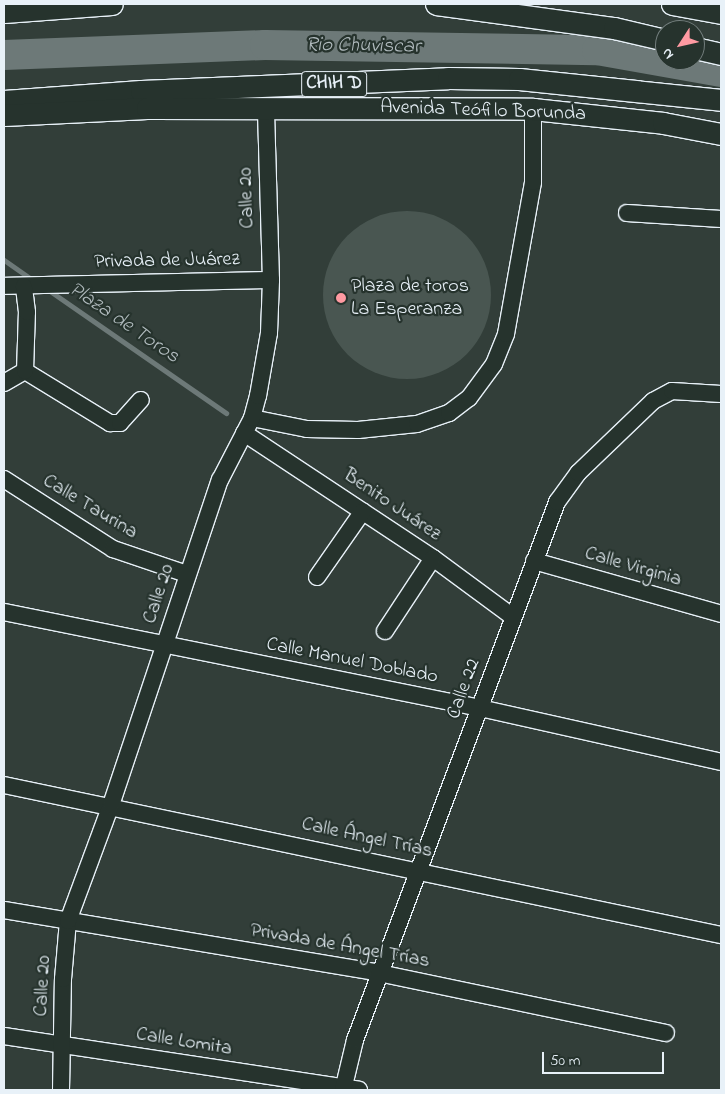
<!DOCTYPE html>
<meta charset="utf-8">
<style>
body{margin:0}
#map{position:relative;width:725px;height:1094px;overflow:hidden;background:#323e39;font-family:"Indie Flower",sans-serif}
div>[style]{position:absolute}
.green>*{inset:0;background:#495651}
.round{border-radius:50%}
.stream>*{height:5px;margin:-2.5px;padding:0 2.5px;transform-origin:2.5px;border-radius:2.5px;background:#6d7978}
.river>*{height:30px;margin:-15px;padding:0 15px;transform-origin:15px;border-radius:15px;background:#6d7978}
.roads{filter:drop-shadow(1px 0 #e8f1f8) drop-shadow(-1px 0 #e8f1f8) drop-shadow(0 1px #e8f1f8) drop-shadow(0 -1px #e8f1f8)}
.minor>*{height:16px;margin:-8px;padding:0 8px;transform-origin:8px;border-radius:8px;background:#26332d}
.major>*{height:21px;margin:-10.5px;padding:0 10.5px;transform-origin:10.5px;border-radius:10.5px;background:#26332d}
.dots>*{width:14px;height:14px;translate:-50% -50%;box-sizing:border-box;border:2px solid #26332d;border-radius:50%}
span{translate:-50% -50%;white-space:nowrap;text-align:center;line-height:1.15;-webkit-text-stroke:4.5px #26332d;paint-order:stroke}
.shield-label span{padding:1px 4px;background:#26332d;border:1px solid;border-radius:4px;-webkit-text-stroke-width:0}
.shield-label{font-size:19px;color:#e8f1f8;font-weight:700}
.street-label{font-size:20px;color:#e8f1f8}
.poi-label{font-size:20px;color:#e8f1f8}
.left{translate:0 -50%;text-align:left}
.water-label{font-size:21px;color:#b1bbbe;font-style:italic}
.frame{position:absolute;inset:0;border:5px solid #e8f1f8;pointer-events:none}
.north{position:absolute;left:655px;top:20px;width:50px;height:50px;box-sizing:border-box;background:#26332d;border:1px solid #747f7e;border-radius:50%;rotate:235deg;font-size:14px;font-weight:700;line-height:20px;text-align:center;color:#e8f1f8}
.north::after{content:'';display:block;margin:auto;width:18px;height:22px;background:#ff9aa2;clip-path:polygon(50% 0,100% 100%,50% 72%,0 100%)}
.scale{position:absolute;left:542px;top:1052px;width:122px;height:22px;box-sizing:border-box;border:2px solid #e8f1f8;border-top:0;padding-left:6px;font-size:15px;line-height:18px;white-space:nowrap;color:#e8f1f8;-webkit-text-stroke:4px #26332d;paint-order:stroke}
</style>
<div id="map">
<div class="green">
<div class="round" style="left:323px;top:211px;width:168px;height:168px"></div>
</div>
<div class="stream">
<div style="left:4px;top:260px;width:37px;rotate:35deg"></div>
<div style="left:47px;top:289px;width:218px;rotate:34.7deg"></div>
</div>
<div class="river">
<div style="left:4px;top:55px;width:261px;rotate:-2.2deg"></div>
<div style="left:265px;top:45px;width:332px;rotate:0.9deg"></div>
<div style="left:597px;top:50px;width:126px;rotate:10.1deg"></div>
</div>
<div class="roads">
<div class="minor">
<div style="left:627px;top:213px;width:94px;rotate:3.7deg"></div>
<div style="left:4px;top:286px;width:267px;rotate:-1.3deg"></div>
<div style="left:25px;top:371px;width:100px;rotate:31.5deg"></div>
<div style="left:110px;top:423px;width:10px"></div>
<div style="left:120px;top:423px;width:31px;rotate:-48deg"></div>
<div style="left:4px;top:383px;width:24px;rotate:-30deg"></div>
<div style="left:25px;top:371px;width:59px;rotate:-88.1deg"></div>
<div style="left:27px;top:312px;width:26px;rotate:-97deg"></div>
<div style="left:252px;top:418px;width:56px;rotate:11.3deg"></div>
<div style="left:307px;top:429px;width:51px;rotate:1.1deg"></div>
<div style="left:358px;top:430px;width:59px;rotate:-5.8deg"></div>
<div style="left:417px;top:424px;width:34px;rotate:-19deg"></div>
<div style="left:449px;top:413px;width:25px;rotate:-37deg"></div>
<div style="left:469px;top:398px;width:42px;rotate:-53.7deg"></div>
<div style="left:494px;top:364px;width:32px;rotate:-68deg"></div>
<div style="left:506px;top:334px;width:154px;rotate:-79.9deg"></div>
<div style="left:533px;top:182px;width:73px;rotate:-90deg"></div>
<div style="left:244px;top:433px;width:227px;rotate:33.5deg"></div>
<div style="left:433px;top:558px;width:99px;rotate:36.4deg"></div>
<div style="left:4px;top:479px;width:130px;rotate:32.7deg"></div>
<div style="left:113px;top:549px;width:78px;rotate:18.7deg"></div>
<div style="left:534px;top:561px;width:194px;rotate:15.8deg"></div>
<div style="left:317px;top:577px;width:80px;rotate:-55.1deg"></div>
<div style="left:4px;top:612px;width:486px;rotate:11.4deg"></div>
<div style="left:480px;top:708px;width:247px;rotate:12.6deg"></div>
<div style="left:385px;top:631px;width:87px;rotate:-56.7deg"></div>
<div style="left:4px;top:785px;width:733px;rotate:11.82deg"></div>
<div style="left:4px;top:910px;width:380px;rotate:9.5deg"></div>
<div style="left:379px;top:973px;width:293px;rotate:11.8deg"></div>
<div style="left:4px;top:1036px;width:359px;rotate:8.6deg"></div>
<div style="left:61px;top:1090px;width:111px;rotate:-89deg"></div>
<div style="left:63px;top:979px;width:58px;rotate:-85.1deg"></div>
<div style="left:68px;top:921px;width:124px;rotate:-69.7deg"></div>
<div style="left:111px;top:805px;width:343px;rotate:-71.5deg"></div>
<div style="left:220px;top:480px;width:70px;rotate:-62.7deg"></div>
<div style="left:252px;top:418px;width:23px;rotate:-75deg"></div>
<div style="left:258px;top:396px;width:64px;rotate:-80.1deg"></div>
<div style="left:269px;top:333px;width:53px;rotate:-87.8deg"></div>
<div style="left:271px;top:280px;width:172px;rotate:-91.7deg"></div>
<div style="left:343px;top:1090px;width:51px;rotate:-76.5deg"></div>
<div style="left:355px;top:1040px;width:575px;rotate:-69.42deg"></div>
<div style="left:557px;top:502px;width:36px;rotate:-54deg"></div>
<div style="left:578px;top:473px;width:104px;rotate:-43.8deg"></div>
<div style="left:653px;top:401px;width:21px;rotate:-28deg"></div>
<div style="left:672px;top:391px;width:49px;rotate:3.5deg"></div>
</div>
<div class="major">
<div style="left:436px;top:4px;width:180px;rotate:7.7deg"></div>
<div style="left:614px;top:28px;width:52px;rotate:13.2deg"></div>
<div style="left:672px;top:4px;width:50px;rotate:10.4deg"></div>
<div style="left:4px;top:12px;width:108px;rotate:-4.2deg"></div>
<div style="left:695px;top:48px;width:27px;rotate:13deg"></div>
<div style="left:4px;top:101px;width:137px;rotate:-4.2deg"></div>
<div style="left:141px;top:91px;width:307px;rotate:-2.4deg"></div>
<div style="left:448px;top:78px;width:71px;rotate:0.8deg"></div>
<div style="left:519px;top:79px;width:203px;rotate:5.9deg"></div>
<div style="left:4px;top:115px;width:143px;rotate:-2.8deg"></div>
<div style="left:147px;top:108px;width:386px;rotate:0.1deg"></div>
<div style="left:533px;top:109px;width:131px;rotate:6.1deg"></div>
<div style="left:663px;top:123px;width:59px;rotate:10.7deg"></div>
</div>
</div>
<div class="dots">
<div style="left:341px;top:298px;background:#ff9aa2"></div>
</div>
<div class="shield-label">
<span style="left:334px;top:84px">CHIH D</span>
</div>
<div class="street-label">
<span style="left:483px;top:111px;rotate:2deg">Avenida Teófilo Borunda</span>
<span style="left:247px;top:198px;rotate:-92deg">Calle 20</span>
<span style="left:167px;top:261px;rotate:-1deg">Privada de Juárez</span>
<span style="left:392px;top:505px;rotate:34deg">Benito Juárez</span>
<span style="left:90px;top:507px;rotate:31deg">Calle Taurina</span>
<span style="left:633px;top:567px;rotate:16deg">Calle Virginia</span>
<span style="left:159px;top:594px;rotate:-72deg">Calle 20</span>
<span style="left:352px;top:661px;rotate:11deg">Calle Manuel Doblado</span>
<span style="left:464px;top:689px;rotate:-70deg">Calle 22</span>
<span style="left:367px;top:838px;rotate:12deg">Calle Ángel Trías</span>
<span style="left:340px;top:946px;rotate:10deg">Privada de Ángel Trías</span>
<span style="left:43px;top:986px;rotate:-87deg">Calle 20</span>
<span style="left:184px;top:1042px;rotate:9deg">Calle Lomita</span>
</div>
<div class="poi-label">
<span class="left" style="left:351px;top:298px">Plaza de toros<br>La Esperanza</span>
</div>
<div class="water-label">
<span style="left:363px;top:46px;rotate:1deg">Rio Chuviscar</span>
<span style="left:124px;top:323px;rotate:34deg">Plaza de Toros</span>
</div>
<div class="frame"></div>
<div class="north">N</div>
<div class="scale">50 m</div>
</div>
